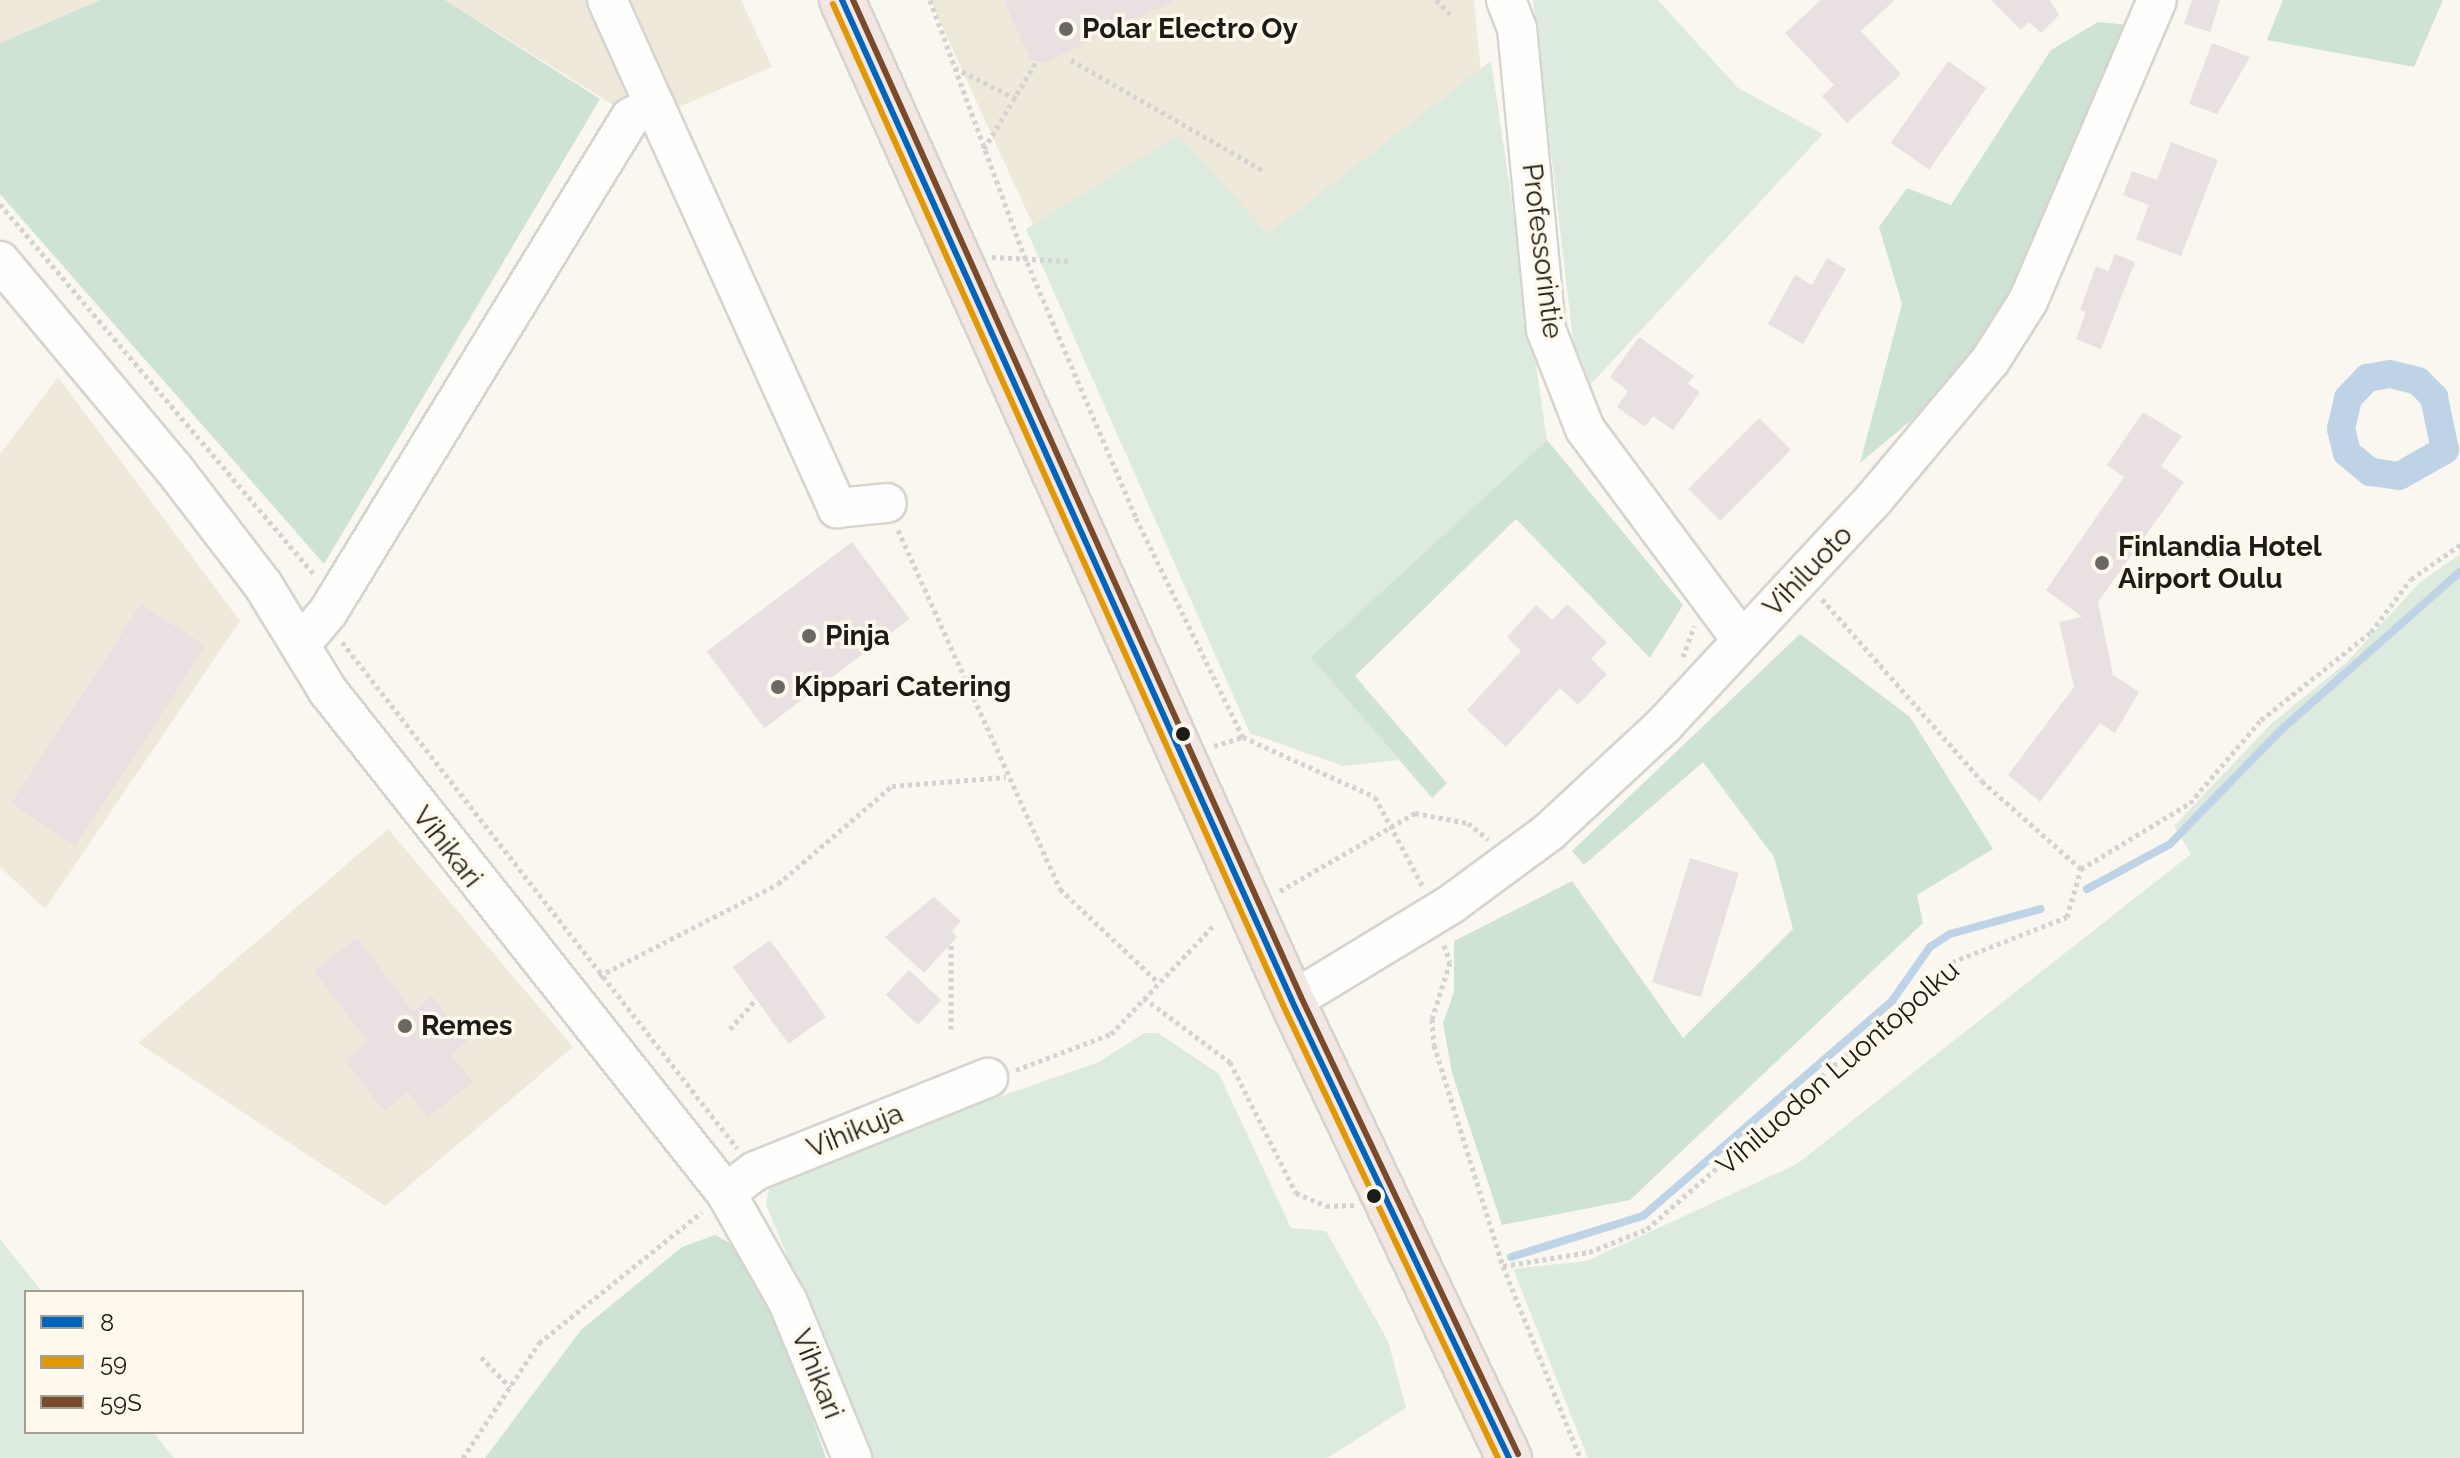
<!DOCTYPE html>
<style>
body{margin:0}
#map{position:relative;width:2460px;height:1458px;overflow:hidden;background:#faf7f0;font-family:Raleway,sans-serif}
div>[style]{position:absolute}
.built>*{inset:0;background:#efe9dc}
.green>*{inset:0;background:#ddeade}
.forest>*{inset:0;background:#cee3d3}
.stream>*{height:8px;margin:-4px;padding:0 4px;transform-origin:4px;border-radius:4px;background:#bfd3e6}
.canal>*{height:28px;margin:-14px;padding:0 14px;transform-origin:14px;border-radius:14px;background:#bfd3e6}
.building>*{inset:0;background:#e9e0e1;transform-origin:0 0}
.path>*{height:5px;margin-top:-2.5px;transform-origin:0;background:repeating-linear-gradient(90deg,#d4d3d1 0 4px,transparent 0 8px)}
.roads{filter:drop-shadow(2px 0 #d6d4cf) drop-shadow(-2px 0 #d6d4cf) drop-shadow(0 2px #d6d4cf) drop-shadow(0 -2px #d6d4cf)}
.minor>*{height:38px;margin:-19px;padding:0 19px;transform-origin:19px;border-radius:19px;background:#fefefd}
.major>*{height:44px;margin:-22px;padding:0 22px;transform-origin:22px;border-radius:22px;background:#f2e7e3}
.bus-1>*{height:6px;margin:-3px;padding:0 3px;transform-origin:3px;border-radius:3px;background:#0065bd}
.bus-2>*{height:6px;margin:-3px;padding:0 3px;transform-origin:3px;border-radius:3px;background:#e19802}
.bus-3>*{height:6px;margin:-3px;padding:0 3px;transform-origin:3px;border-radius:3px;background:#7a4b2a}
.dots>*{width:22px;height:22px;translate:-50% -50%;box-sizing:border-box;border:4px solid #fef9ec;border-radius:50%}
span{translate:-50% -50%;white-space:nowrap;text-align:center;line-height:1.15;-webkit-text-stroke:7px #fef9ec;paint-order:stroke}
.poi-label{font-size:28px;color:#1d1b16;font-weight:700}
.left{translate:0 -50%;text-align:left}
.street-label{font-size:28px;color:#1d1b16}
.legend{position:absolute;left:24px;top:1290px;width:280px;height:144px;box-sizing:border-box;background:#fef9ec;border:2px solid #a4a096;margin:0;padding:10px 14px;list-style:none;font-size:24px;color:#1d1b16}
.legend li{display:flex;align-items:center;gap:16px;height:40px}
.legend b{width:40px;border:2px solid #a4a096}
</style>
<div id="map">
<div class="built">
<div style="clip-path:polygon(0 0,100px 0,0 43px)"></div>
<div style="clip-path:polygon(445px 0,741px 0,772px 67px,642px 123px)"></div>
<div style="clip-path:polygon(930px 0,1474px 0,1487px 135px,1318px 305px,1044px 249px)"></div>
<div style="clip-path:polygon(58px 377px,240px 621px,45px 909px,0 867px,0 454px)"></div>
<div style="clip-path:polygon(388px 829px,573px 1047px,385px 1206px,138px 1043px)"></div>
</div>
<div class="green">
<div style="clip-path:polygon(1533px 0,1658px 0,1738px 88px,1823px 134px,1591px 384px,1573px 339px)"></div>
<div style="clip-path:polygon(1491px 61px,1547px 440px,1312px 657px,1399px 760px,1343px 766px,1250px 733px,1026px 229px,1179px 135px,1268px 234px)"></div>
<div style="clip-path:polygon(2460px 554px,2460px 1458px,1588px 1458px,1513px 1269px,1587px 1261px,1797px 1164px,2191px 854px,2174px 826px,2271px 724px,2347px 662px,2419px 583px)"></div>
<div style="clip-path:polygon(1144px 1033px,1158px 1033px,1219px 1074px,1291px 1228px,1326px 1231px,1388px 1341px,1406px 1408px,1327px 1458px,870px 1458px,766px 1204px,769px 1188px,807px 1164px,1099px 1062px)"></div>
<div style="clip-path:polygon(0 1239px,42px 1292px,26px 1292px,26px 1432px,153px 1432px,174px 1458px,0 1458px)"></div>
</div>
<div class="forest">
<div style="clip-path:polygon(100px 0,445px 0,600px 99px,324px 564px,0 194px,0 43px)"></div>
<div style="clip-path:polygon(2283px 0,2443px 0,2414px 67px,2267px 40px)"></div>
<div style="clip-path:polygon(2098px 22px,2130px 25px,2015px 294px,1951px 387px,1860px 463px,1902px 304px,1879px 227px,1907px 188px,1951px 205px,2051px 50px)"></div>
<div style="clip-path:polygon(1547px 440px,1683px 605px,1650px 658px,1516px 519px,1355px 676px,1447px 783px,1432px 798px,1311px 657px)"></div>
<div style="clip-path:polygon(1800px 634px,1910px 717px,1993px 849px,1917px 895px,1923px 923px,1630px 1200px,1502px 1225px,1452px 1073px,1443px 1023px,1454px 992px,1454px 941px,1572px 881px,1683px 1038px,1793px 929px,1774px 857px,1703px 762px,1584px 865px,1572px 851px)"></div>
<div style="clip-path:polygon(715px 1235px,741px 1249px,778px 1321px,826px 1458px,485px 1458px,581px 1330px,682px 1247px)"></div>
</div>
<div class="stream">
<div style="left:2087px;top:889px;width:94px;rotate:-28.5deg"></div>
<div style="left:2170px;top:844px;width:158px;rotate:-45.8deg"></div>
<div style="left:2280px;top:731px;width:240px;rotate:-41.5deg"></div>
<div style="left:1511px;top:1257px;width:138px;rotate:-17.3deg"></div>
<div style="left:1643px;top:1216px;width:329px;rotate:-40.8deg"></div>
<div style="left:1892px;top:1001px;width:66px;rotate:-54.9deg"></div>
<div style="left:1930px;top:947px;width:24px;rotate:-33deg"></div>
<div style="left:1950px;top:934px;width:94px;rotate:-15.4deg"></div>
</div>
<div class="canal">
<div style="left:2390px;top:374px;width:29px;rotate:14deg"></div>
<div style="left:2418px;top:381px;width:23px;rotate:45deg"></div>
<div style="left:2434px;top:397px;width:54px;rotate:78.3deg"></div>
<div style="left:2445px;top:450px;width:53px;rotate:150.5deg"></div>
<div style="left:2399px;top:476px;width:29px;rotate:-172deg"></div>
<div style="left:2370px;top:472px;width:30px;rotate:-140deg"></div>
<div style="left:2347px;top:453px;width:25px;rotate:-104deg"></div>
<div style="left:2341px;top:429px;width:32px;rotate:-77deg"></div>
<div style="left:2348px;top:398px;width:28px;rotate:-46deg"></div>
<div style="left:2367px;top:378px;width:23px;rotate:-10deg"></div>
</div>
<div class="building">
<div style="clip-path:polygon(1004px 0,1176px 0,1044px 63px,1030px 59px)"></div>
<div style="clip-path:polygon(1821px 0,1895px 0,1861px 31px,1901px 74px,1847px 123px,1822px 96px,1834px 85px,1785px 33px)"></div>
<div style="clip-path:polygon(1991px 0,2050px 0,2059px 15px,2041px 33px,2029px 22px,2021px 30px)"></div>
<div style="clip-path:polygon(2192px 0,2220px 0,2210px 32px,2184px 24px)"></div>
<div style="clip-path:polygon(2212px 43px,2250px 57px,2217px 114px,2189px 104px)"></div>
<div style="left:1948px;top:61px;width:47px;height:100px;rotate:35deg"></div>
<div style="clip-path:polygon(2171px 142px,2218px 160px,2181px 256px,2136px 239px,2149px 205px,2123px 195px,2132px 171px,2157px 180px)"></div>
<div style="clip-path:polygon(2115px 254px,2135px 262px,2101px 349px,2076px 339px,2086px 312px,2080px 310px,2096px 266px,2108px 271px)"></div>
<div style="clip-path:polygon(1827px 258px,1846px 269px,1803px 344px,1768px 324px,1795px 275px,1812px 285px)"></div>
<div style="clip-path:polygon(1639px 337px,1694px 376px,1688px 384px,1700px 392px,1673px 430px,1653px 416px,1645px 427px,1617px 407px,1628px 391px,1610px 377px)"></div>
<div style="clip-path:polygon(2143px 412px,2182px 436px,2161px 466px,2184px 482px,2098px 602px,2113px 675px,2139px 692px,2115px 733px,2100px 723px,2040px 802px,2008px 775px,2074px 687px,2059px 622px,2082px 617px,2046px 590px,2124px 477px,2107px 465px)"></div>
<div style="left:1759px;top:418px;width:45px;height:100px;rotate:45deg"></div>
<div style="left:852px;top:542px;width:96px;height:182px;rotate:53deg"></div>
<div style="left:141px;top:604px;width:77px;height:238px;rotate:33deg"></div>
<div style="clip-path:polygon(1567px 604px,1607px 642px,1591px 659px,1607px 674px,1578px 705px,1560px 688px,1506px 747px,1467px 710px,1521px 651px,1507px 637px,1536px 605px,1552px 620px)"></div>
<div style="left:1690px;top:858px;width:51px;height:130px;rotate:17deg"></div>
<div style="clip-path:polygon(934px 897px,961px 921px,952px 931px,957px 937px,924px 973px,885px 937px)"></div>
<div style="clip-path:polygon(357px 938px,413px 1011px,432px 996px,467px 1042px,451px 1054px,473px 1082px,428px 1117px,408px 1092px,384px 1111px,345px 1060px,368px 1042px,314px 971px)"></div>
<div style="left:770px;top:940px;width:95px;height:46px;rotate:54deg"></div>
<div style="left:909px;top:970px;width:44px;height:34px;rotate:43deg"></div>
</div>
<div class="path">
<div style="left:930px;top:0;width:272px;rotate:69.8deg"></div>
<div style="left:1024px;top:255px;width:286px;rotate:66.9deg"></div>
<div style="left:1136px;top:518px;width:244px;rotate:64deg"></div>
<div style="left:1243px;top:737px;width:145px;rotate:24.4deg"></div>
<div style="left:1375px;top:797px;width:102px;rotate:61.9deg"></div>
<div style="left:1436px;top:0;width:23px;rotate:45deg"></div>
<div style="left:1071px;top:60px;width:223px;rotate:29.9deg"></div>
<div style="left:955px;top:68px;width:72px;rotate:26.6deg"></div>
<div style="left:984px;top:149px;width:101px;rotate:-59.1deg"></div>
<div style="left:0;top:204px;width:485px;rotate:49.7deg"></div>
<div style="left:992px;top:257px;width:76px;rotate:3deg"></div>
<div style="left:898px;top:530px;width:394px;rotate:65.7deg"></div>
<div style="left:1060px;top:889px;width:132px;rotate:43.5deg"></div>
<div style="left:1822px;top:599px;width:242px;rotate:48.7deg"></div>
<div style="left:1982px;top:781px;width:132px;rotate:41.6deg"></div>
<div style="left:342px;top:642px;width:642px;rotate:52.02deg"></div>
<div style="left:1683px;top:657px;width:33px;rotate:-70deg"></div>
<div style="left:1214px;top:746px;width:30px;rotate:-17deg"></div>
<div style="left:1280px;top:891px;width:156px;rotate:-30deg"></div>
<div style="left:1415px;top:813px;width:54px;rotate:10.7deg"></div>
<div style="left:1468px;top:823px;width:26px;rotate:39deg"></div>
<div style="left:1444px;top:945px;width:18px;rotate:71deg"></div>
<div style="left:1450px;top:962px;width:60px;rotate:107.5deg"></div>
<div style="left:1432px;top:1019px;width:26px;rotate:86deg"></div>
<div style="left:1434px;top:1045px;width:232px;rotate:72.7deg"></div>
<div style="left:1503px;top:1266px;width:207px;rotate:68.1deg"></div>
<div style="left:599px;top:976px;width:201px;rotate:-27.2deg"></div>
<div style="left:778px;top:884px;width:150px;rotate:-40.7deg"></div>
<div style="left:892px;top:786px;width:114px;rotate:-4.5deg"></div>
<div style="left:1144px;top:998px;width:107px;rotate:36.7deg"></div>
<div style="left:1230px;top:1062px;width:147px;rotate:63.3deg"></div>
<div style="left:1296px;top:1193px;width:33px;rotate:23deg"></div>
<div style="left:1326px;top:1206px;width:28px;rotate:-2deg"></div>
<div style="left:730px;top:1029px;width:40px;rotate:-49deg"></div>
<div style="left:951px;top:1029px;width:85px;rotate:-90deg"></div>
<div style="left:1016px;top:1070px;width:102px;rotate:-20.8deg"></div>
<div style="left:1111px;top:1034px;width:151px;rotate:-46.6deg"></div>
<div style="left:1503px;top:1266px;width:87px;rotate:-9.2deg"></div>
<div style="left:1589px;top:1252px;width:62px;rotate:-21.6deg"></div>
<div style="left:1647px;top:1229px;width:405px;rotate:-41.2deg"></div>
<div style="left:1952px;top:962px;width:123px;rotate:-21.4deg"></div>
<div style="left:2067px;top:917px;width:50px;rotate:-73.7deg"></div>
<div style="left:2081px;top:869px;width:127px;rotate:-31.2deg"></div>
<div style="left:2190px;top:803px;width:109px;rotate:-49.5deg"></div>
<div style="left:2261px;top:720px;width:141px;rotate:-38.7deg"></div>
<div style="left:2371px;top:632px;width:66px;rotate:-53deg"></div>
<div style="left:2411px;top:579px;width:60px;rotate:-34.8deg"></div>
<div style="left:481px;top:1357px;width:42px;rotate:46deg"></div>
<div style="left:463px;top:1458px;width:138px;rotate:-56.5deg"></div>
<div style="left:539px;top:1343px;width:209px;rotate:-38.8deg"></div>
</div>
<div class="roads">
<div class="minor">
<div style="left:1506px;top:0;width:30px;rotate:69deg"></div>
<div style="left:1517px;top:28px;width:303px;rotate:84.5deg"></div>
<div style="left:1546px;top:330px;width:106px;rotate:68.5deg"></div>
<div style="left:1585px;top:429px;width:262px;rotate:53.4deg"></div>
<div style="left:654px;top:104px;width:444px;rotate:65.6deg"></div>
<div style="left:837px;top:508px;width:50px;rotate:-5.7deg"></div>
<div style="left:0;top:261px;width:271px;rotate:50.1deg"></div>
<div style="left:174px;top:469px;width:146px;rotate:52.5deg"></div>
<div style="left:263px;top:585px;width:124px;rotate:58.5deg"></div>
<div style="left:328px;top:691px;width:641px;rotate:51.59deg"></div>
<div style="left:726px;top:1193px;width:125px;rotate:60.4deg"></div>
<div style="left:788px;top:1302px;width:169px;rotate:67.7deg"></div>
<div style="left:301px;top:644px;width:42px;rotate:-49.8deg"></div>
<div style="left:328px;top:612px;width:579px;rotate:-58.56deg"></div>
<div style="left:630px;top:118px;width:28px;rotate:-30deg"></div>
<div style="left:654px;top:104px;width:114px;rotate:-114.3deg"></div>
<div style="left:1292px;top:1001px;width:185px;rotate:-31.3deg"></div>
<div style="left:1450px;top:905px;width:123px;rotate:-36.4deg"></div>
<div style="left:1549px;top:832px;width:157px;rotate:-42.9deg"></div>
<div style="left:1664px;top:725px;width:309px;rotate:-47.1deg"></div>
<div style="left:1874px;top:499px;width:180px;rotate:-50deg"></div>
<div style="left:1990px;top:361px;width:71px;rotate:-57.7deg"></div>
<div style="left:2028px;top:301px;width:327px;rotate:-66.8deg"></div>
<div style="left:726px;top:1193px;width:36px;rotate:-37deg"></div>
<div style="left:755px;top:1171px;width:251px;rotate:-21.8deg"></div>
</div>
<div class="major">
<div style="left:842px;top:0;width:1097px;rotate:65.79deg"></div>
<div style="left:1292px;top:1001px;width:506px;rotate:64.6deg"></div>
</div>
</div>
<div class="bus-1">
<div style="left:842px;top:0;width:1097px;rotate:65.79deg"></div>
<div style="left:1292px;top:1001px;width:506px;rotate:64.6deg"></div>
</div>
<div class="bus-2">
<div style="left:833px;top:4px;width:1097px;rotate:65.79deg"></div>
<div style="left:1283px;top:1005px;width:501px;rotate:64.61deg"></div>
</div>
<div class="bus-3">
<div style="left:853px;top:0;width:1093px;rotate:65.8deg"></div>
<div style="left:1301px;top:997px;width:506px;rotate:64.6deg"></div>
</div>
<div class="dots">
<div style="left:1066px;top:29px;background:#6a6862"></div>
<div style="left:2102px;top:563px;background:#6a6862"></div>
<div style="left:809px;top:636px;background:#6a6862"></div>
<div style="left:778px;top:687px;background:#6a6862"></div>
<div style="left:1183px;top:734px;background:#1d1b16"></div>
<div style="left:405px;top:1026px;background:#6a6862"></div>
<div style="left:1374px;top:1196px;background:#1d1b16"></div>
</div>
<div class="poi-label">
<span class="left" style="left:1082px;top:29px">Polar Electro Oy</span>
<span class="left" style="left:2118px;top:563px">Finlandia Hotel<br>Airport Oulu</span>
<span class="left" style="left:825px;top:636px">Pinja</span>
<span class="left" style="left:794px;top:687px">Kippari Catering</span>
<span class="left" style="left:421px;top:1026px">Remes</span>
</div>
<div class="street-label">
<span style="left:1542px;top:251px;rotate:83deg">Professorintie</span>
<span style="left:1808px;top:571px;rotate:-46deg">Vihiluoto</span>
<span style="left:447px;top:847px;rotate:52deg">Vihikari</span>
<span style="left:1838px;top:1068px;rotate:-41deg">Vihiluodon Luontopolku</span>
<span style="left:855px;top:1131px;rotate:-22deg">Vihikuja</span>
<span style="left:817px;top:1374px;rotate:68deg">Vihikari</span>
</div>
<ul class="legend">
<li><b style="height:10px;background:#0065bd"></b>8</li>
<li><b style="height:10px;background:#e19802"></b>59</li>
<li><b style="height:10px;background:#7a4b2a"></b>59S</li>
</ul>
</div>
